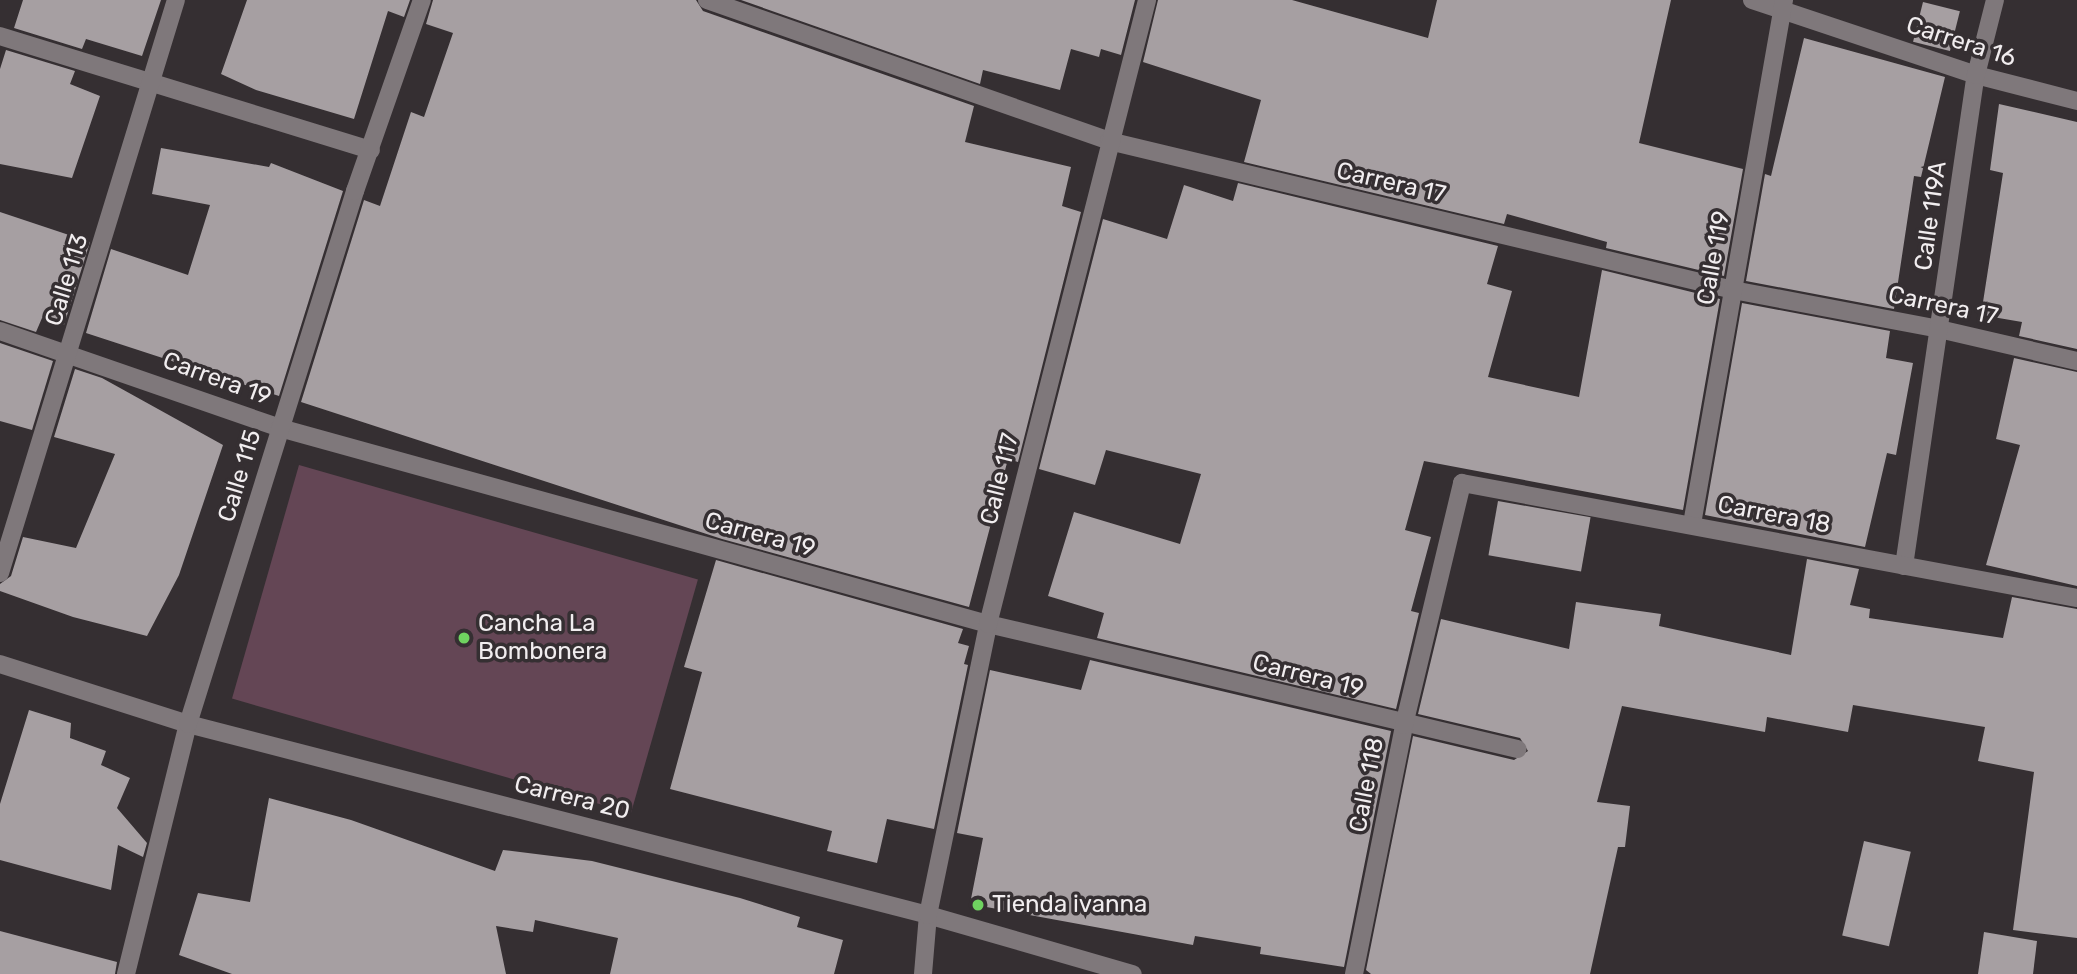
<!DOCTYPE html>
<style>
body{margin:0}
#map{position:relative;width:2077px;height:974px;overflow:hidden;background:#352f32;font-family:Rubik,sans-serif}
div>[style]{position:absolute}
.green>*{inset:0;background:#644655;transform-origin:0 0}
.building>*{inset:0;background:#a69fa2;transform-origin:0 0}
.minor>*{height:18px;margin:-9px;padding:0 9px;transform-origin:9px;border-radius:9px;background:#7f787b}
.dots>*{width:19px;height:19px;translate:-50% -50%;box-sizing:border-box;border:4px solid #352f32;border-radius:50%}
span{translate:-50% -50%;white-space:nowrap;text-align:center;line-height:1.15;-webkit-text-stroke:7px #352f32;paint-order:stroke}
.street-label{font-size:24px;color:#f1edef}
.poi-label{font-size:24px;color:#f1edef}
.left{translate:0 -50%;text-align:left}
</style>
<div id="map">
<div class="green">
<div style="left:299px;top:465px;width:415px;height:243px;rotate:16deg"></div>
</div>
<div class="building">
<div style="clip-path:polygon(23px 0,161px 0,142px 56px,86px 39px,82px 49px,14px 28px)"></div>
<div style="clip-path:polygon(247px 0,410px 0,404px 17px,388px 11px,354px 119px,256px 90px,221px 74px)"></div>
<div style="clip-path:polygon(433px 0,696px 0,703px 11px,974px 106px,965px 142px,1071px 167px,1062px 206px,1081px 212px,1018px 462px,1008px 459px,969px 607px,722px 539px,301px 402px,364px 200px,380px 206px,411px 112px,424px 117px,453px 33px,426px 24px)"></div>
<div style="clip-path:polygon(741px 0,1135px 0,1121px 55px,1101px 49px,1099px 57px,1071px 49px,1060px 90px,983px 70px,980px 84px)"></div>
<div style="clip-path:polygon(1158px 0,1292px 0,1428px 38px,1437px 0,1671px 0,1639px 143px,1743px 169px,1724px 276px,1606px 248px,1607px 242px,1507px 214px,1504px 224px,1244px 162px,1261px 100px,1143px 62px)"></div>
<div style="left:1923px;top:2px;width:38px;height:41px;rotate:14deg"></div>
<div style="clip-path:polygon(1804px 38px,1945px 77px,1921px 177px,1914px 176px,1894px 309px,1746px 281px,1765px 174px,1771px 176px)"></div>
<div style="clip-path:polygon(6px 50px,75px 71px,70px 84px,100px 96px,72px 178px,0 164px,0 69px)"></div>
<div style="clip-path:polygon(1999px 104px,2077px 122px,2077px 349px,2019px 336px,2022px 322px,1981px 315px,2003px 173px,1990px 170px)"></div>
<div style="clip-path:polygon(161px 148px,269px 167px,271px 163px,343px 191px,279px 396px,86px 333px,111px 249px,188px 275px,210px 205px,152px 194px)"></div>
<div style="clip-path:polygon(1238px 183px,1498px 246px,1487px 284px,1512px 291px,1488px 377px,1579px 397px,1602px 270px,1720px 299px,1683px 510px,1424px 461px,1405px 530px,1431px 537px,1411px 611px,1419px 613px,1396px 709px,1097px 638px,1104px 613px,1048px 596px,1074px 512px,1180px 544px,1201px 474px,1106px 450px,1095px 485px,1039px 469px,1103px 219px,1167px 239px,1184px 185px,1233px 201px)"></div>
<div style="clip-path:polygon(0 212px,90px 242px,64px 325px,42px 318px,36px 332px,0 320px)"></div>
<div style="clip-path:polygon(1742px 303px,1890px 331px,1886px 358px,1913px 363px,1896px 455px,1887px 453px,1865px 547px,1705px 515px)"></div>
<div style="clip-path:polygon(0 343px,53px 361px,32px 430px,0 421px)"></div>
<div style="clip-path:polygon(2014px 358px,2077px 372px,2077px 586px,1986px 565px,2020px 445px,1996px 439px)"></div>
<div style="clip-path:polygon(75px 369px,102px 378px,223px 445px,179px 575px,147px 636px,73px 617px,0 591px,0 584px,11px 576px,23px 537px,76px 548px,115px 454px,54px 437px)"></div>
<div style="left:1498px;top:501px;width:94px;height:55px;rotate:10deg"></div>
<div style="clip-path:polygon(1807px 559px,1859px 569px,1850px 605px,1870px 609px,1869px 618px,2003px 638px,2012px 597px,2077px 609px,2077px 938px,2013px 930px,2034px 772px,1978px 761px,1985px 727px,1853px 705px,1848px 732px,1767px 717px,1765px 732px,1622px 706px,1597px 802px,1630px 806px,1625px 847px,1618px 847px,1590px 974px,1371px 974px,1366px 970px,1413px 736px,1514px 760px,1528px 751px,1520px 738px,1418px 714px,1441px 619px,1569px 649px,1576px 602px,1661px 614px,1659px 626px,1791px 655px)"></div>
<div style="clip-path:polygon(716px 560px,963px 629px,958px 643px,969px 646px,964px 664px,968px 665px,934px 829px,887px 819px,877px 863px,827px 851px,832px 831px,670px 789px,702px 672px,684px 667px)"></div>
<div style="clip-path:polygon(1090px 660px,1391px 731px,1344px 967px,1260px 954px,1261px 947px,1195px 936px,1193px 945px,970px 904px,983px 838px,957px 833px,990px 670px,1081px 690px)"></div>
<div style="clip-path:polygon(29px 710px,71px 723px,70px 738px,106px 751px,101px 765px,130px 778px,117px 808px,147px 843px,143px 857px,118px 845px,111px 890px,0 860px,0 804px)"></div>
<div style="clip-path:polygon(269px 798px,351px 820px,495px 871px,503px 850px,592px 861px,740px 898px,800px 917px,797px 927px,843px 940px,834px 974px,610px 974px,618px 938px,535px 920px,533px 932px,496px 926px,506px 974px,232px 974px,179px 955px,198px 893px,250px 902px)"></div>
<div style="left:1864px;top:841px;width:48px;height:97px;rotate:13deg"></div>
<div style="clip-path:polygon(0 931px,117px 962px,115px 974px,0 974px)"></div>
<div style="clip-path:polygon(1984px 932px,2037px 941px,2033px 974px,1978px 974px)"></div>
</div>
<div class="minor">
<div style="left:707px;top:0;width:426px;rotate:19.3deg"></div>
<div style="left:1109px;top:141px;width:642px;rotate:13.43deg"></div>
<div style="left:1733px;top:290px;width:210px;rotate:10.7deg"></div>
<div style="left:1939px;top:329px;width:142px;rotate:13.1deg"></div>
<div style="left:1752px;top:0;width:236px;rotate:18.5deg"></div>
<div style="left:1976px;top:75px;width:104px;rotate:14.4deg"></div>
<div style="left:0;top:36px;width:388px;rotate:17.1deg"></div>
<div style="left:0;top:331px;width:296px;rotate:19.1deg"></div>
<div style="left:280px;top:428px;width:735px;rotate:15.47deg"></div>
<div style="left:988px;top:624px;width:544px;rotate:13.29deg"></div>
<div style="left:1692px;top:524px;width:532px;rotate:-80.04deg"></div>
<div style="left:1904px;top:566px;width:496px;rotate:-81.7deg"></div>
<div style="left:1976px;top:75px;width:77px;rotate:-75.8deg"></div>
<div style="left:0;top:573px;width:599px;rotate:-72.93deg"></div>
<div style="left:0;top:664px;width:197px;rotate:17.7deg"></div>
<div style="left:188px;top:724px;width:764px;rotate:14.47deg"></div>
<div style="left:928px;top:915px;width:213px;rotate:16.1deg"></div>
<div style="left:126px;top:974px;width:258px;rotate:-76.1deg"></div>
<div style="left:188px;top:724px;width:559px;rotate:-72.6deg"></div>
<div style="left:355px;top:191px;width:202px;rotate:-70.7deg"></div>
<div style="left:923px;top:974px;width:59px;rotate:-85.2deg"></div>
<div style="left:928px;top:915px;width:297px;rotate:-78.3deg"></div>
<div style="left:988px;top:624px;width:644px;rotate:-75.7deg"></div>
<div style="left:1354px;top:974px;width:254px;rotate:-78.6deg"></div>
<div style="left:1404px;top:725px;width:249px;rotate:-76.5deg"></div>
<div style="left:1462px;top:483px;width:626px;rotate:10.59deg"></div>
</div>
<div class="dots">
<div style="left:464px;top:638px;background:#6fd360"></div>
<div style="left:978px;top:905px;background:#6fd360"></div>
</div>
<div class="street-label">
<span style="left:1961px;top:42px;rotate:18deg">Carrera 16</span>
<span style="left:1391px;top:183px;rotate:13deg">Carrera 17</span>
<span style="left:1931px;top:216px;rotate:-82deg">Calle 119A</span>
<span style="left:1714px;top:258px;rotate:-80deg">Calle 119</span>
<span style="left:67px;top:280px;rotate:-73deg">Calle 113</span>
<span style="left:1943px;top:306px;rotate:12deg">Carrera 17</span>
<span style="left:217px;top:379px;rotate:20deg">Carrera 19</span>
<span style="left:240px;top:476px;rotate:-73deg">Calle 115</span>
<span style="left:1000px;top:479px;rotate:-76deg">Calle 117</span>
<span style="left:1774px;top:515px;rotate:11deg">Carrera 18</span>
<span style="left:760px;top:535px;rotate:15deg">Carrera 19</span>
<span style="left:1308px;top:676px;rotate:14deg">Carrera 19</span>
<span style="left:1367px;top:785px;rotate:-79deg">Calle 118</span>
<span style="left:572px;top:798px;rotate:14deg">Carrera 20</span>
</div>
<div class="poi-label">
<span class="left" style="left:478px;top:638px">Cancha La<br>Bombonera</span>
<span class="left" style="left:992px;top:905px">Tienda ivanna</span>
</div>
</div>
